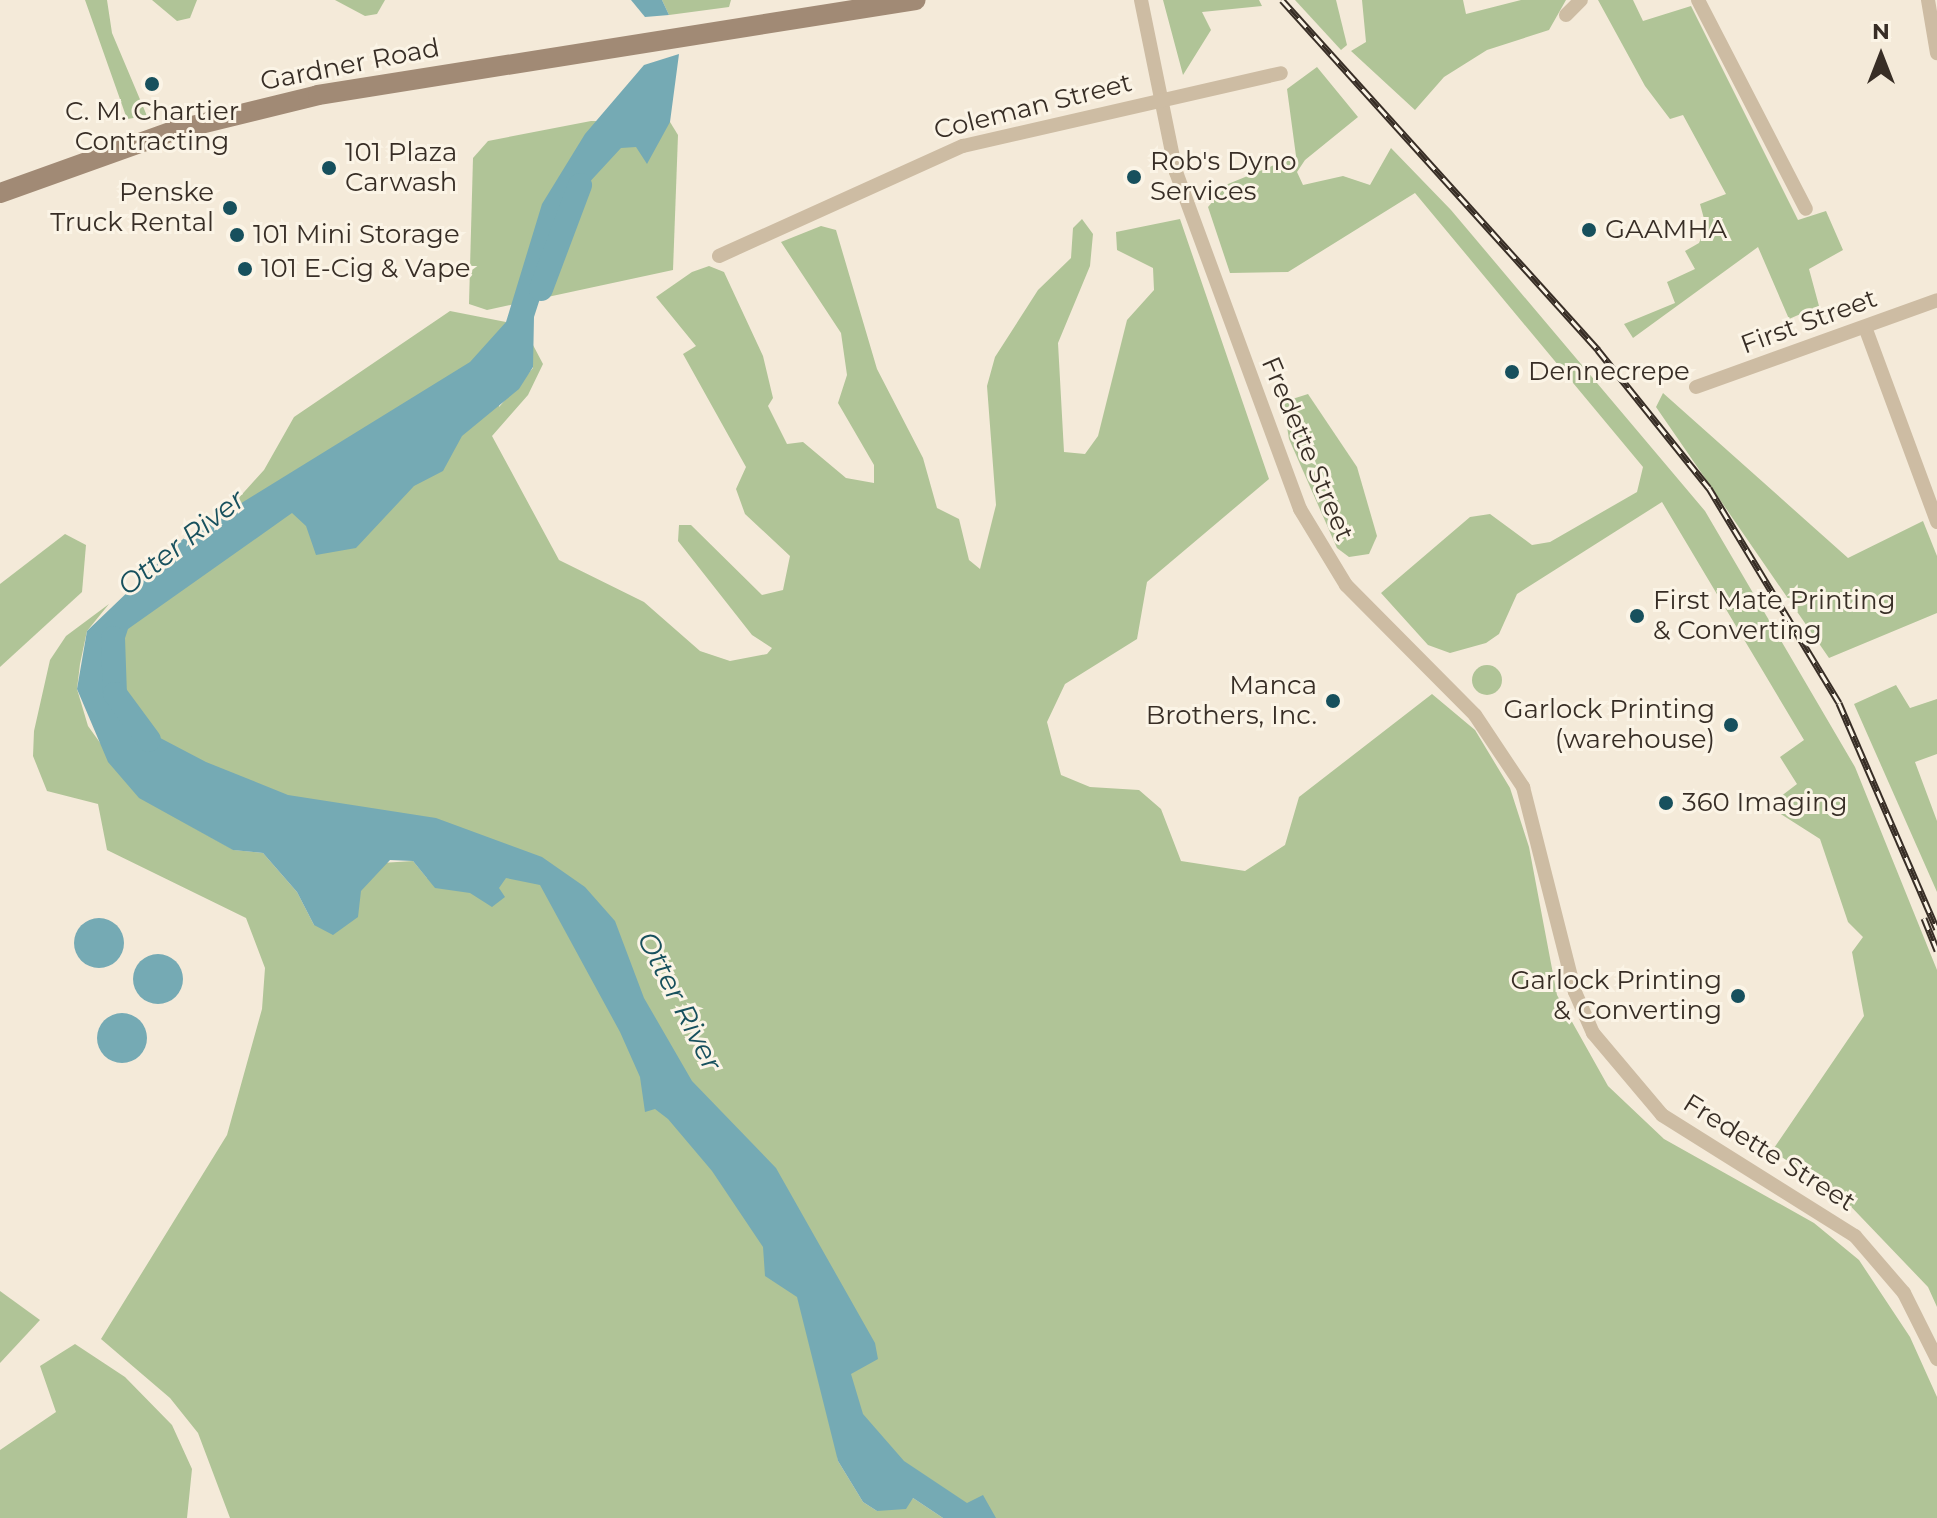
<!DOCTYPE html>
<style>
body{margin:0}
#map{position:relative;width:1937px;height:1518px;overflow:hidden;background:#f4ead9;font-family:Montserrat,sans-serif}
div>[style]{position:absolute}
.green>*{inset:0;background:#b0c497}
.round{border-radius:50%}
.water>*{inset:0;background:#75aab4}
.river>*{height:24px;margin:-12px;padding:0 12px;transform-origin:12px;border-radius:12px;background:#75aab4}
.minor>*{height:14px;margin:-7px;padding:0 7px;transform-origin:7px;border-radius:7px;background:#cdbca3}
.secondary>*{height:20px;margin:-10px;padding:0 10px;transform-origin:10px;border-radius:10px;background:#a18a75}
.rail>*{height:7px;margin-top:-3.5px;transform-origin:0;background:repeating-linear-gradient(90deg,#fbf4e6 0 12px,#382e26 0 24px);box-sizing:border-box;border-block:2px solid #382e26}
.dots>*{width:22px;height:22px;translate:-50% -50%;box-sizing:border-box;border:4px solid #fbf4e6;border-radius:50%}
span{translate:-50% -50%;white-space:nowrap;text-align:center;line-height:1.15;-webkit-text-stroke:6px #fbf4e6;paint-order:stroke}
.street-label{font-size:26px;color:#382e26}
.poi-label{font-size:26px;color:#382e26}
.left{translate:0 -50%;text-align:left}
.right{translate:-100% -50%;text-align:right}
.water-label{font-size:28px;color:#17505d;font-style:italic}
.north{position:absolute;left:1841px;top:16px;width:80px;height:80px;-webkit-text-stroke:6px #fbf4e6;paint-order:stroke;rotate:0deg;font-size:22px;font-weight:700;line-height:32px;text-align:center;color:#382e26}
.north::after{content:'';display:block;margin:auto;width:28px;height:36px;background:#382e26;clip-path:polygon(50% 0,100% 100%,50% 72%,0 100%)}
</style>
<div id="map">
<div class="green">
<div style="clip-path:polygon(85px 0,107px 0,112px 33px,147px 116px,127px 119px)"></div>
<div style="clip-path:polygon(152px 0,197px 0,190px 18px,177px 21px)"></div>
<div style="clip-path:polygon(335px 0,385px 0,377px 14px,365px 16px)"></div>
<div style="clip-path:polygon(662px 0,731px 0,729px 7px,669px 15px)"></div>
<div style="clip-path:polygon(1163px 0,1259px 0,1262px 6px,1202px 12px,1211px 30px,1183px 75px)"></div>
<div style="clip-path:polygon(1295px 0,1336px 0,1347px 45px,1341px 50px)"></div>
<div style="clip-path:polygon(1362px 0,1463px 0,1466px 14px,1521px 0,1566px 0,1549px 30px,1487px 50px,1444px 77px,1415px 110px,1351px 51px,1366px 42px)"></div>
<div style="clip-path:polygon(1598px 0,1633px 0,1643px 21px,1691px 6px,1798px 220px,1826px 211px,1843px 250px,1809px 269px,1819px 306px,1789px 319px,1758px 247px,1633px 338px,1624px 324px,1675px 303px,1667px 282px,1695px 269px,1685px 251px,1699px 243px,1706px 226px,1700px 204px,1726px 194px,1683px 115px,1670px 119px,1645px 86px)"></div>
<div style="clip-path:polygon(1317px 67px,1358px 117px,1305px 160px,1297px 172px,1303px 185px,1343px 176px,1370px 185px,1391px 148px,1451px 210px,1705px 511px,1855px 767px,1937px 970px,1937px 1307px,1928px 1287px,1838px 1193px,1772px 1151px,1864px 1016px,1852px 952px,1863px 937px,1848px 922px,1820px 839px,1768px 806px,1797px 784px,1780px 757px,1804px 740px,1662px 502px,1517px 594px,1499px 634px,1486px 643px,1450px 653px,1428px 645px,1381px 593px,1470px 517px,1490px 514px,1532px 545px,1550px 542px,1637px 492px,1643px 467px,1415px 193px,1288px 272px,1230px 273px,1208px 207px,1228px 184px,1296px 156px,1287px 89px)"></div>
<div style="clip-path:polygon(591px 121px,670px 122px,678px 135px,673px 270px,487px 310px,469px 304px,473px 158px,488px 141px)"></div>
<div style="clip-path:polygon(1082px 219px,1093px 234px,1090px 266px,1058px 343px,1064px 452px,1085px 454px,1098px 436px,1127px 320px,1154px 290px,1153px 268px,1117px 250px,1116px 232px,1180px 219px,1269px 479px,1147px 582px,1137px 639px,1065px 684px,1047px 722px,1061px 775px,1090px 787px,1139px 790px,1161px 809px,1181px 861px,1245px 871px,1285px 845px,1299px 797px,1432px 694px,1475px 730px,1510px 788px,1529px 847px,1557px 995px,1608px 1086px,1664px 1139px,1814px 1223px,1859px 1260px,1910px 1337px,1937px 1397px,1937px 1518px,958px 1518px,834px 1426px,838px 1461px,863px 1502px,877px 1511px,913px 1498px,943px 1518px,230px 1518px,198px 1433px,170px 1398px,101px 1339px,227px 1135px,262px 1009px,265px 968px,246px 918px,107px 850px,98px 804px,47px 791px,33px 756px,34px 731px,50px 660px,66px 636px,109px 604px,87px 631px,80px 664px,77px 689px,88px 726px,139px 797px,234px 850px,263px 853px,297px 892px,314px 925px,360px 891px,381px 863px,413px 861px,427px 878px,446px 864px,333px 826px,154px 746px,111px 681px,108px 643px,264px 470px,294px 417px,450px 311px,506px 322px,499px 407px,533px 368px,533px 345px,543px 364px,528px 395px,492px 436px,559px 560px,644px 602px,700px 651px,730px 661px,767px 654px,772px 648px,752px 635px,678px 541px,679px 525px,691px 525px,762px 595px,783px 590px,790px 556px,745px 514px,736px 489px,746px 467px,683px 354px,696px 346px,656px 297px,692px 272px,709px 266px,724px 272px,763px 356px,773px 398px,768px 406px,787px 444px,803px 442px,846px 478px,874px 483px,874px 465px,838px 403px,847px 375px,841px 333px,781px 242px,821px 226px,836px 230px,877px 369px,923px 458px,937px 508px,959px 519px,969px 560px,980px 569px,996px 505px,987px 386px,995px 357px,1038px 290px,1071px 258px,1073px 228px)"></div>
<div style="clip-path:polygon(1663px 393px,1848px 558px,1923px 521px,1937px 556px,1937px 613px,1829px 658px,1656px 407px)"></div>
<div style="clip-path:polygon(1308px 394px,1357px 467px,1377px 536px,1369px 554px,1349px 557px,1337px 548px,1289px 439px,1283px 402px)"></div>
<div style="clip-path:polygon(65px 534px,86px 545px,82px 592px,0 667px,0 584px)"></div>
<div class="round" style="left:1472px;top:665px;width:30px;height:30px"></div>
<div style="clip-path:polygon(1896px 685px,1910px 708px,1937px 699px,1937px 754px,1915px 762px,1937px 821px,1937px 892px,1854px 704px)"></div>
<div style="clip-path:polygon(0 1291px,40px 1320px,0 1363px)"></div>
<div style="clip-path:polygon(75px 1344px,125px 1377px,172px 1425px,192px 1469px,187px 1518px,0 1518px,0 1450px,56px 1412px,40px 1366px)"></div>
</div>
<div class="water">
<div style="clip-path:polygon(631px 0,662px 0,669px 15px,645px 17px)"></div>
<div style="clip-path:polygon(679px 54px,670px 122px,647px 164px,636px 147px,621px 148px,573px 200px,551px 256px,560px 270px,545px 283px,534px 317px,533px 367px,519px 389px,462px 436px,443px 471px,414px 486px,356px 548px,316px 555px,306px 526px,292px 513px,128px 629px,111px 681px,118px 701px,145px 730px,206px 762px,288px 795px,436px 818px,542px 857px,585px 887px,615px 921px,644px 998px,692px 1081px,776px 1168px,875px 1343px,878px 1359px,851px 1374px,863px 1414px,904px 1461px,967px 1503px,983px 1495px,996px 1518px,943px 1518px,913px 1498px,906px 1509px,877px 1511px,863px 1502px,838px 1461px,797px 1297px,765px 1276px,763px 1247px,712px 1171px,668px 1119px,655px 1109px,645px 1112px,640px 1077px,620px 1032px,540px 885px,506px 878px,499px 888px,505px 897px,492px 907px,470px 893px,435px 888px,413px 861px,390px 860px,361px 891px,358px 917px,333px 935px,314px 925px,297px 892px,263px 853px,233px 850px,139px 798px,108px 762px,77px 689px,87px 631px,183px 539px,470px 362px,506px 322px,542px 204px,585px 134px,644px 65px)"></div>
<div class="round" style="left:74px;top:918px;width:50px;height:50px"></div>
<div class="round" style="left:133px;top:954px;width:50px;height:50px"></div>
<div class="round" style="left:97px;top:1013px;width:50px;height:50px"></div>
</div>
<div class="river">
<div style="left:541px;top:289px;width:111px;rotate:-69.4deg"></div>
<div style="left:113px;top:638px;width:56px;rotate:88deg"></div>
<div style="left:115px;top:694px;width:57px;rotate:53.5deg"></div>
</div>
<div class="minor">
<div style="left:1141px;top:0;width:176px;rotate:78.5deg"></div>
<div style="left:1176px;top:172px;width:359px;rotate:69.8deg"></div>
<div style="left:1300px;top:509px;width:89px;rotate:58.8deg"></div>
<div style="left:1346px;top:585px;width:183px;rotate:45.2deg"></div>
<div style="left:1475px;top:715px;width:87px;rotate:56.3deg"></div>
<div style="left:1523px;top:787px;width:211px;rotate:75.8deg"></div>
<div style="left:1575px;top:992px;width:45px;rotate:66.3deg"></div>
<div style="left:1593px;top:1033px;width:107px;rotate:49.9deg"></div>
<div style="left:1662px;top:1115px;width:228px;rotate:32.1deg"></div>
<div style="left:1855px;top:1236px;width:75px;rotate:49.3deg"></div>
<div style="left:1904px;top:1293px;width:74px;rotate:63.4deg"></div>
<div style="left:1698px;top:0;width:235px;rotate:62.7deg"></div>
<div style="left:1928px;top:0;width:54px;rotate:80.4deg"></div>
<div style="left:1566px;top:15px;width:21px;rotate:-45deg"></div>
<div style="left:719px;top:256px;width:268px;rotate:-24.3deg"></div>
<div style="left:963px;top:146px;width:326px;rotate:-12.9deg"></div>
<div style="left:1865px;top:327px;width:208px;rotate:69.7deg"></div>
<div style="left:1696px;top:387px;width:256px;rotate:-19.8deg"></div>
</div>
<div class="secondary">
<div style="left:0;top:193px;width:187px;rotate:-19.7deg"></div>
<div style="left:176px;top:130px;width:146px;rotate:-13.8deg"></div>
<div style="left:318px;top:95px;width:605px;rotate:-9.03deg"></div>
</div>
<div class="rail">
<div style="left:1282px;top:0;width:472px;rotate:47.9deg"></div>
<div style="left:1598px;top:350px;width:177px;rotate:51.2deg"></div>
<div style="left:1709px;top:488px;width:251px;rotate:58.8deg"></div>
<div style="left:1839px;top:703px;width:246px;rotate:66.6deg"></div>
<div style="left:1924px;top:918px;width:35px;rotate:68deg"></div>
</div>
<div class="dots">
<div style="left:152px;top:84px;background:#17505d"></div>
<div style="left:329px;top:168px;background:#17505d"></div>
<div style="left:1134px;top:177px;background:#17505d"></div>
<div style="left:230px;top:208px;background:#17505d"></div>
<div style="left:1589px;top:230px;background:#17505d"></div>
<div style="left:237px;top:235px;background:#17505d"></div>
<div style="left:245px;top:269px;background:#17505d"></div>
<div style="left:1512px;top:372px;background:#17505d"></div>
<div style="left:1637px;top:616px;background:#17505d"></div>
<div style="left:1333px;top:701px;background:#17505d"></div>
<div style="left:1731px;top:725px;background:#17505d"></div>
<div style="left:1666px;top:803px;background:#17505d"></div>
<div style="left:1738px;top:996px;background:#17505d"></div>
</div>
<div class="street-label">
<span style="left:350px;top:65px;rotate:-11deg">Gardner Road</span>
<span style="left:1033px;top:107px;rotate:-14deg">Coleman Street</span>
<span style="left:1809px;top:322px;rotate:-20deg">First Street</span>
<span style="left:1307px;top:449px;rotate:67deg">Fredette Street</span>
<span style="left:1769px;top:1153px;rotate:32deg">Fredette Street</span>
</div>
<div class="poi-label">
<span style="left:152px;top:127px">C. M. Chartier<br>Contracting</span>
<span class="left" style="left:345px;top:168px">101 Plaza<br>Carwash</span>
<span class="left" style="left:1150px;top:177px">Rob's Dyno<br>Services</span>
<span class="right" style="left:214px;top:208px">Penske<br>Truck Rental</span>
<span class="left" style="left:1605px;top:230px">GAAMHA</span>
<span class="left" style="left:253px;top:235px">101 Mini Storage</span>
<span class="left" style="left:261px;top:269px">101 E-Cig &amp; Vape</span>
<span class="left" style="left:1528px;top:372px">Dennecrepe</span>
<span class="left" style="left:1653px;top:616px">First Mate Printing<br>&amp; Converting</span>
<span class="right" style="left:1317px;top:701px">Manca<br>Brothers, Inc.</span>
<span class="right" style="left:1715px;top:725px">Garlock Printing<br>(warehouse)</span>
<span class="left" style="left:1682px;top:803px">360 Imaging</span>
<span class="right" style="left:1722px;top:996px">Garlock Printing<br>&amp; Converting</span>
</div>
<div class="water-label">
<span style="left:181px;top:542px;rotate:-38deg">Otter River</span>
<span style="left:680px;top:1001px;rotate:63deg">Otter River</span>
</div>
<div class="north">N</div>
</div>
